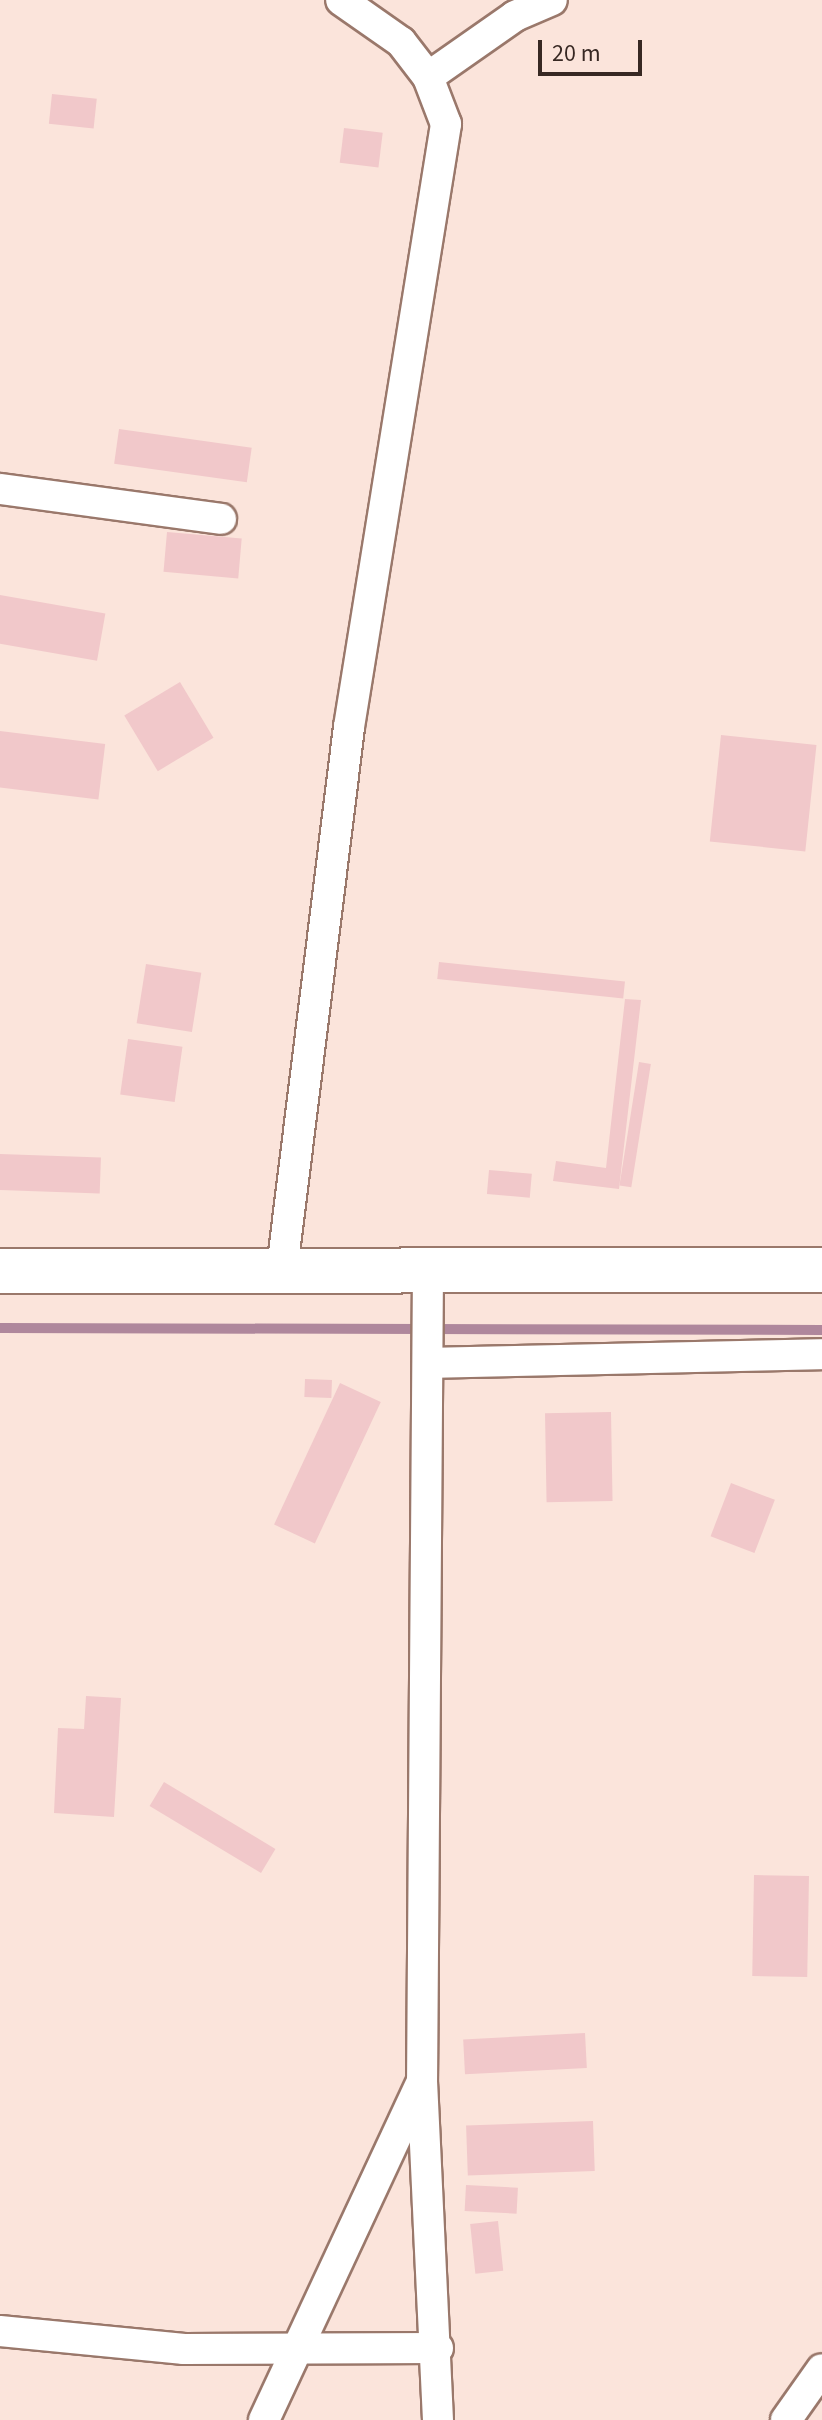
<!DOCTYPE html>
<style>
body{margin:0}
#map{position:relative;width:822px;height:2420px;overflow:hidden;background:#fbe4db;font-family:"Source Sans 3",sans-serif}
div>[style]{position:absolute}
.stream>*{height:10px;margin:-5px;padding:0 5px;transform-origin:5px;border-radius:5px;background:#af879c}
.building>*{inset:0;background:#f1c8ca;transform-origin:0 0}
.roads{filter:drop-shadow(2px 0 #9a786b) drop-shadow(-2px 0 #9a786b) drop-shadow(0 2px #9a786b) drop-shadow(0 -2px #9a786b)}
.street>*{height:30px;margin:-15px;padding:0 15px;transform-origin:15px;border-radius:15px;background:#fff}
.primary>*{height:44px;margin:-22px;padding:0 22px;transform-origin:22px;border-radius:22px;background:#fff}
span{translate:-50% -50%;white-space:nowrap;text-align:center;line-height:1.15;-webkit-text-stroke:6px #fbe4db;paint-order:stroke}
.scale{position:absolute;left:538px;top:40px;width:104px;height:36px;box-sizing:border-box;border:4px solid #372823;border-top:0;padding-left:10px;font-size:24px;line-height:28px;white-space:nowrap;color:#372823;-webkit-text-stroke:6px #fbe4db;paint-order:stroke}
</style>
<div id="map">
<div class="stream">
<div style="left:0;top:1328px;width:822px;rotate:0.14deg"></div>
</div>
<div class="building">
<div style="left:52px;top:94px;width:45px;height:30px;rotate:6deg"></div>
<div style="left:344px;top:128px;width:39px;height:35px;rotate:7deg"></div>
<div style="left:119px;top:429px;width:134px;height:35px;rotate:8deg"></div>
<div style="left:167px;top:532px;width:75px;height:40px;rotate:5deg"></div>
<div style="left:0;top:595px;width:107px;height:48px;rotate:10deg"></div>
<div style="left:180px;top:682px;width:65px;height:65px;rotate:59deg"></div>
<div style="left:0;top:731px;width:106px;height:56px;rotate:7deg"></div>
<div style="left:721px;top:735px;width:96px;height:107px;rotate:6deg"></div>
<div style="left:439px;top:962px;width:187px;height:17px;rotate:6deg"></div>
<div style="left:146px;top:964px;width:56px;height:60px;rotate:9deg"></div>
<div style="clip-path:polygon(625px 999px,641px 1000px,619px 1189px,553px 1181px,556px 1161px,606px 1168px)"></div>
<div style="left:128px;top:1039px;width:55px;height:56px;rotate:8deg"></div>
<div style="left:639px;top:1062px;width:12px;height:125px;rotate:9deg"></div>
<div style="left:0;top:1154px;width:101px;height:36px;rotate:2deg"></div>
<div style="left:489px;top:1170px;width:43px;height:24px;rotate:5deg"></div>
<div style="left:305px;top:1379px;width:27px;height:18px;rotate:2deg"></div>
<div style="left:340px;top:1383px;width:45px;height:156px;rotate:25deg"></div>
<div style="left:611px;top:1412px;width:89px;height:66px;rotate:89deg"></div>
<div style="left:731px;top:1483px;width:47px;height:57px;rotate:21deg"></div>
<div style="clip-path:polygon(86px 1696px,121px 1698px,114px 1817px,54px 1813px,58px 1728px,84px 1729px)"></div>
<div style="left:164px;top:1782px;width:130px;height:28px;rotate:31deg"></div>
<div style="left:754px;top:1875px;width:55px;height:101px;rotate:1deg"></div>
<div style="left:585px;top:2033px;width:35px;height:122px;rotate:87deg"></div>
<div style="left:593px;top:2121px;width:50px;height:127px;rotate:88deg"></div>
<div style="left:466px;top:2185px;width:52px;height:26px;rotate:3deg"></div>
<div style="left:498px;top:2221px;width:50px;height:28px;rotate:84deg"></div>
</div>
<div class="roads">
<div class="street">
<div style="left:428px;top:77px;width:106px;rotate:-35deg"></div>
<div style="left:515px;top:16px;width:40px;rotate:-23.4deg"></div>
<div style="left:0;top:489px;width:223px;rotate:7.7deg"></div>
<div style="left:282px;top:1269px;width:546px;rotate:-82.95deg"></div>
<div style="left:349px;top:727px;width:611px;rotate:-80.86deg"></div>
<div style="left:446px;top:124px;width:50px;rotate:-111deg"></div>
<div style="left:428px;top:77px;width:44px;rotate:-127.6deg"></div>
<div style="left:401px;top:42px;width:73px;rotate:-145deg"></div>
<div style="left:428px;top:1269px;width:812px;rotate:90.42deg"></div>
<div style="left:422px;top:2081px;width:339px;rotate:87.3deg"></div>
<div style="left:429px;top:1363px;width:393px;rotate:-1.3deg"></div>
<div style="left:0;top:2331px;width:185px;rotate:5.6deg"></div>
<div style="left:184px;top:2349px;width:254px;rotate:-0.2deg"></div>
<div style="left:264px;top:2420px;width:369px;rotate:-65deg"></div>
<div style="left:786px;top:2420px;width:62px;rotate:-54.8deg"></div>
</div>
<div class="primary">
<div style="left:0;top:1271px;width:822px;rotate:-0.07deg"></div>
</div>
</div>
<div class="scale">20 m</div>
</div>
